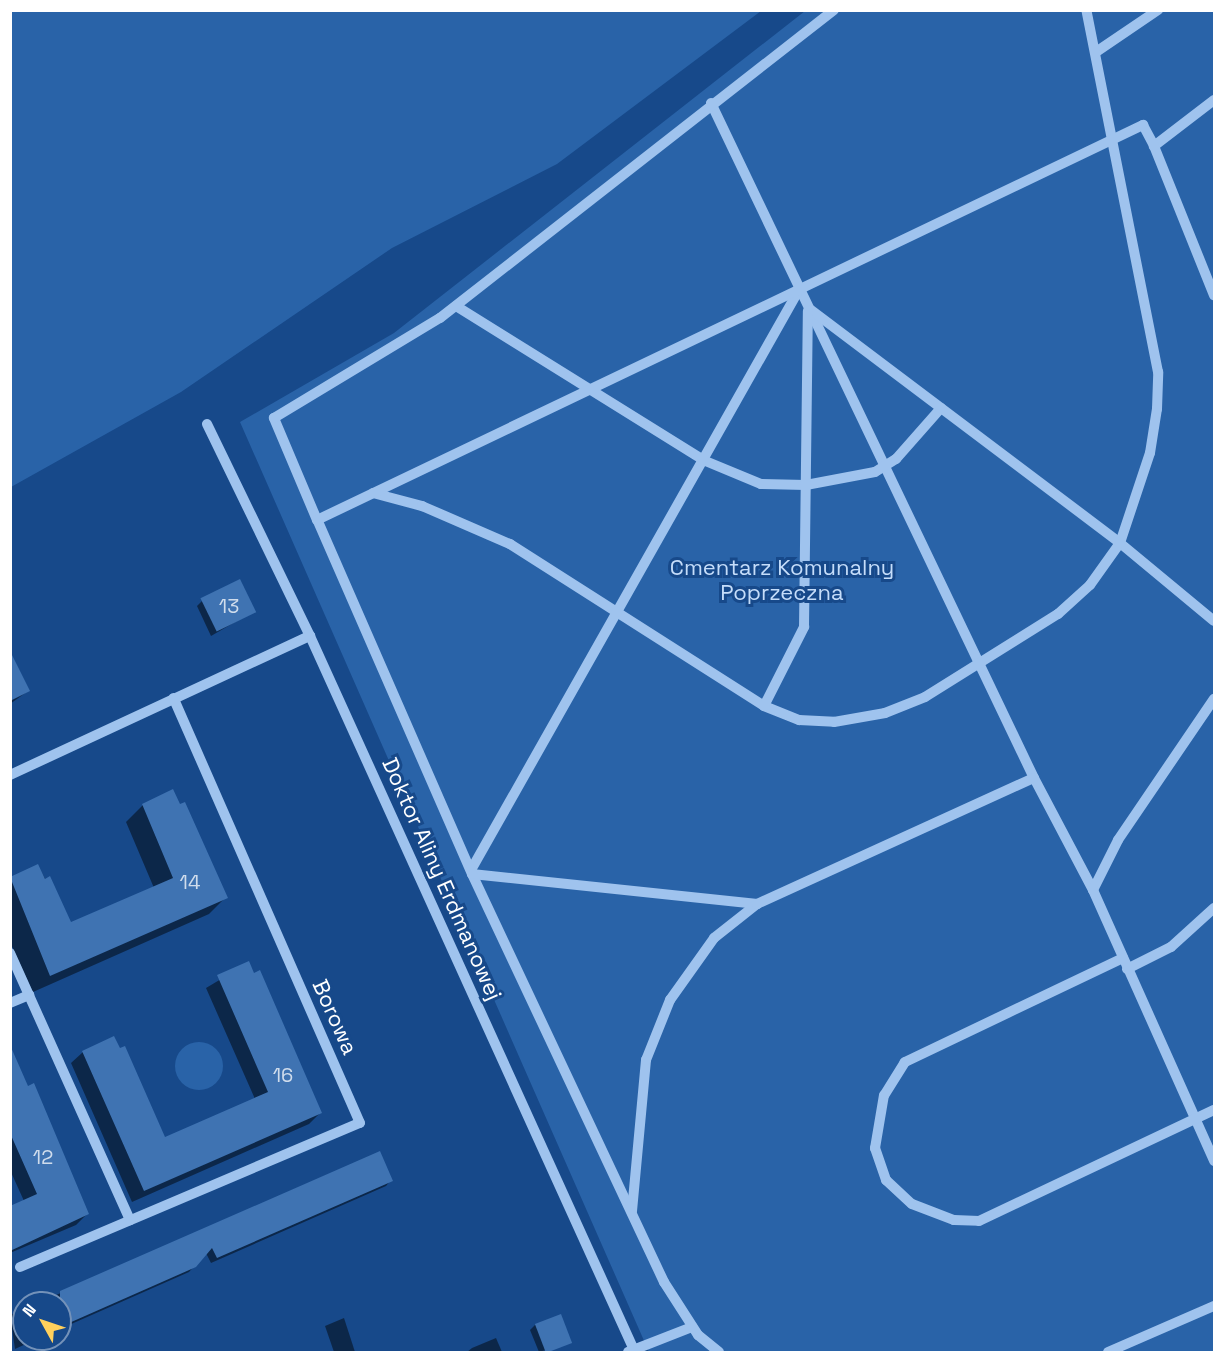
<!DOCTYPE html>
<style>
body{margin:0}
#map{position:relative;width:1225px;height:1363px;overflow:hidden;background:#17498a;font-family:"Space Grotesk",sans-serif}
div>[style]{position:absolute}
.green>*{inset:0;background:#2963a8}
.round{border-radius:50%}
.shadow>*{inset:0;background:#0007}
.building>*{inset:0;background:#3f73b2;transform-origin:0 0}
.minor>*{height:10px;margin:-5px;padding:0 5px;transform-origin:5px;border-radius:5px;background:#9fc3ee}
span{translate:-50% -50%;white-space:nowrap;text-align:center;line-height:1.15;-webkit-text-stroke:6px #17498a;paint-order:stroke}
.number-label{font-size:20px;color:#cfdcec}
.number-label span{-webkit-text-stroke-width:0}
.park-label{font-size:22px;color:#c5ddfa}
.street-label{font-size:22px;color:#fff}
.frame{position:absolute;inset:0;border:12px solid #fff;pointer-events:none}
.north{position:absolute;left:12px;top:1291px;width:60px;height:60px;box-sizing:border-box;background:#17498a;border:2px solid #7492b9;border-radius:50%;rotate:310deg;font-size:16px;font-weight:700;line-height:24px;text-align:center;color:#fff}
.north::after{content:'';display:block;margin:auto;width:21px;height:27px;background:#ffd05c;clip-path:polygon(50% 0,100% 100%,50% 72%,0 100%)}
</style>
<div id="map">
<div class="green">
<div style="clip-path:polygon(11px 10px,761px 10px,761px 11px,557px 164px,392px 248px,181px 392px,11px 487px)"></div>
<div style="clip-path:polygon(805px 11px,1214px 11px,1214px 1352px,649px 1352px,240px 422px,394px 333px)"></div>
<div class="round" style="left:175px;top:1042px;width:48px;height:48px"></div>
</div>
<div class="shadow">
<div style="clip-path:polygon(202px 601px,254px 611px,211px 636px,197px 606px)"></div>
<div style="clip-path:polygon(10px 655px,28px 691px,10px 704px)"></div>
<div style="clip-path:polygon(143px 805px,226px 897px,209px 914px,33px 992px,10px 942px,10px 878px,38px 866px,70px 924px,154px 888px,126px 822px)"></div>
<div style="clip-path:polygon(248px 963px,321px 1112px,309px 1124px,132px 1202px,71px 1063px,83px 1052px,164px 1139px,255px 1099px,206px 988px)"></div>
<div style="clip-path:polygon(10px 1076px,87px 1214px,76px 1225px,10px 1253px,10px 1207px,24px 1201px,10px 1170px)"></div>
<div style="clip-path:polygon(379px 1153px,391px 1180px,386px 1186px,211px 1263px,206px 1253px,189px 1272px,60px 1329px,60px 1303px,38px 1303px)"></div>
<div style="clip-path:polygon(24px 1309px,24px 1339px,37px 1339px,15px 1349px,10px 1315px)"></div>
<div style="clip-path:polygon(344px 1318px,355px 1352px,334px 1352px,325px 1326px)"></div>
<div style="clip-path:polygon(536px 1324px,570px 1343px,539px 1352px,530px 1330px)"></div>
<div style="clip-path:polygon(496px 1338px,502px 1352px,467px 1352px,472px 1348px)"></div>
</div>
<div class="building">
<div style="left:240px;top:579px;width:37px;height:44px;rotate:64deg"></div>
<div style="clip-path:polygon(10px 651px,30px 691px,10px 701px)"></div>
<div style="clip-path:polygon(173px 789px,180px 804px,185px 802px,228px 898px,50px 976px,10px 877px,38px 864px,45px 879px,50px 876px,71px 922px,173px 878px,142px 804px)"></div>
<div style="clip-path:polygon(249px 961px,254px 973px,260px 970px,322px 1113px,144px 1191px,82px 1051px,114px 1036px,120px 1048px,125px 1046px,165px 1137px,268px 1092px,217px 975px)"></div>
<div style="clip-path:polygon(10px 1045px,28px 1086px,34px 1083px,89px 1214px,10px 1251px,10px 1206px,37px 1194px,10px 1133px)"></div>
<div style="clip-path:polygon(380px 1151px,393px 1181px,217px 1258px,212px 1248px,196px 1267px,60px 1327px,60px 1291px)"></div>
<div style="left:561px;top:1314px;width:31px;height:28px;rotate:69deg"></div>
</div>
<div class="minor">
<div style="left:1096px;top:52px;width:75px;rotate:-34.1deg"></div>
<div style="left:1214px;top:100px;width:76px;rotate:142.5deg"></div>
<div style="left:1154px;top:146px;width:161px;rotate:68.1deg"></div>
<div style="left:711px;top:103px;width:748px;rotate:64.43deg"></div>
<div style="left:1034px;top:778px;width:127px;rotate:62.2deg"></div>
<div style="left:1093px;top:890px;width:297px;rotate:65.9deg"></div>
<div style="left:456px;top:306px;width:291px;rotate:31.9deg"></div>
<div style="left:703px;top:460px;width:63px;rotate:22.5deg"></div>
<div style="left:761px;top:484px;width:45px;rotate:1.3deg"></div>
<div style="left:806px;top:485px;width:70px;rotate:-10.7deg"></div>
<div style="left:875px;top:472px;width:25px;rotate:-32deg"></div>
<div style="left:896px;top:459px;width:68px;rotate:-48.6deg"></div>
<div style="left:811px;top:310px;width:387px;rotate:37deg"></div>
<div style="left:1120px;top:543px;width:122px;rotate:39.7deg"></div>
<div style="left:207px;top:424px;width:236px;rotate:64.1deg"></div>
<div style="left:310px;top:636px;width:786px;rotate:65.59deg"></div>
<div style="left:373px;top:493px;width:51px;rotate:14.9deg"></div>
<div style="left:422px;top:506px;width:96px;rotate:23.4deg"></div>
<div style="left:510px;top:544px;width:301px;rotate:32.5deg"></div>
<div style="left:764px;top:706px;width:38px;rotate:22deg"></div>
<div style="left:799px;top:720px;width:35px;rotate:3deg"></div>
<div style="left:834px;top:722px;width:52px;rotate:-10deg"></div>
<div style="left:885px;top:713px;width:43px;rotate:-21.8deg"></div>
<div style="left:925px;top:697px;width:157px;rotate:-32deg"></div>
<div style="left:1058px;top:614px;width:43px;rotate:-42.2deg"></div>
<div style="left:1090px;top:585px;width:52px;rotate:-54.5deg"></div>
<div style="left:1120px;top:543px;width:95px;rotate:-71.6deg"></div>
<div style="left:1150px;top:453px;width:45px;rotate:-81deg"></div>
<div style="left:1157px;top:409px;width:37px;rotate:-88deg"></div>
<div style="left:1158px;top:372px;width:369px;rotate:-101.2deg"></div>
<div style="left:317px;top:520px;width:111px;rotate:-112.9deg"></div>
<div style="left:274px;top:418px;width:194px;rotate:-31.1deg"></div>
<div style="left:440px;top:318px;width:500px;rotate:-38.02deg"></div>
<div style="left:764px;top:706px;width:89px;rotate:-63.1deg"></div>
<div style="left:804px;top:627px;width:316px;rotate:-89.3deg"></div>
<div style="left:10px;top:775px;width:331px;rotate:-24.9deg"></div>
<div style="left:471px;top:870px;width:669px;rotate:-60.52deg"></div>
<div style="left:472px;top:874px;width:287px;rotate:6deg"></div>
<div style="left:1093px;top:890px;width:56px;rotate:-63.4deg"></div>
<div style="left:1118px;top:840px;width:171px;rotate:-55.8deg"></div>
<div style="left:10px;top:953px;width:293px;rotate:65.8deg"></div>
<div style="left:1123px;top:958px;width:242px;rotate:154.5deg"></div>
<div style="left:905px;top:1062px;width:39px;rotate:122deg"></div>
<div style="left:884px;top:1095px;width:54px;rotate:99.6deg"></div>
<div style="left:875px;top:1148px;width:34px;rotate:71deg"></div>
<div style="left:886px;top:1180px;width:35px;rotate:43deg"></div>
<div style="left:912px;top:1204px;width:45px;rotate:20.9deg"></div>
<div style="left:954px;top:1220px;width:25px;rotate:2deg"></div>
<div style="left:979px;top:1221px;width:260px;rotate:-25.3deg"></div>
<div style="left:1127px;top:969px;width:49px;rotate:-26.6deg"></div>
<div style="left:1171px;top:947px;width:58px;rotate:-42.2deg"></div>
<div style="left:10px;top:1003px;width:21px;rotate:-23deg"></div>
<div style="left:632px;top:1211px;width:152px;rotate:-84.7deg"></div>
<div style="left:646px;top:1060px;width:65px;rotate:-68.2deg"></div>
<div style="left:670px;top:1000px;width:76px;rotate:-54.6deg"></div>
<div style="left:714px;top:938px;width:55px;rotate:-38.3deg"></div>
<div style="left:757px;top:904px;width:304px;rotate:-24.5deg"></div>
<div style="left:20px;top:1267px;width:369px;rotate:-23deg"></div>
<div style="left:360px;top:1123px;width:464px;rotate:-113.7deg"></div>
<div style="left:628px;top:1352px;width:69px;rotate:-21.3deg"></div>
<div style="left:719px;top:1352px;width:27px;rotate:-141deg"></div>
<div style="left:698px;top:1335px;width:63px;rotate:-122.7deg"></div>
<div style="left:664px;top:1282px;width:451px;rotate:-115.2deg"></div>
<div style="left:472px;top:874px;width:386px;rotate:-113.6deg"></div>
<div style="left:317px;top:520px;width:916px;rotate:-25.56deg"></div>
<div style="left:1143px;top:125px;width:24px;rotate:62deg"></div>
<div style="left:1108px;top:1352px;width:116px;rotate:-23.5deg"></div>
</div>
<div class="number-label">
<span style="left:229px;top:606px">13</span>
<span style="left:190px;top:882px">14</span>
<span style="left:283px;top:1075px">16</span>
<span style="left:43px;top:1157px">12</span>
</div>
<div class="park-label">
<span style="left:782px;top:580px">Cmentarz Komunalny<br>Poprzeczna</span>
</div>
<div class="street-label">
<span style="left:442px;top:879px;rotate:66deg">Doktor Aliny Erdmanowej</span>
<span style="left:335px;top:1017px;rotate:66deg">Borowa</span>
</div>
<div class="frame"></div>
<div class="north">N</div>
</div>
